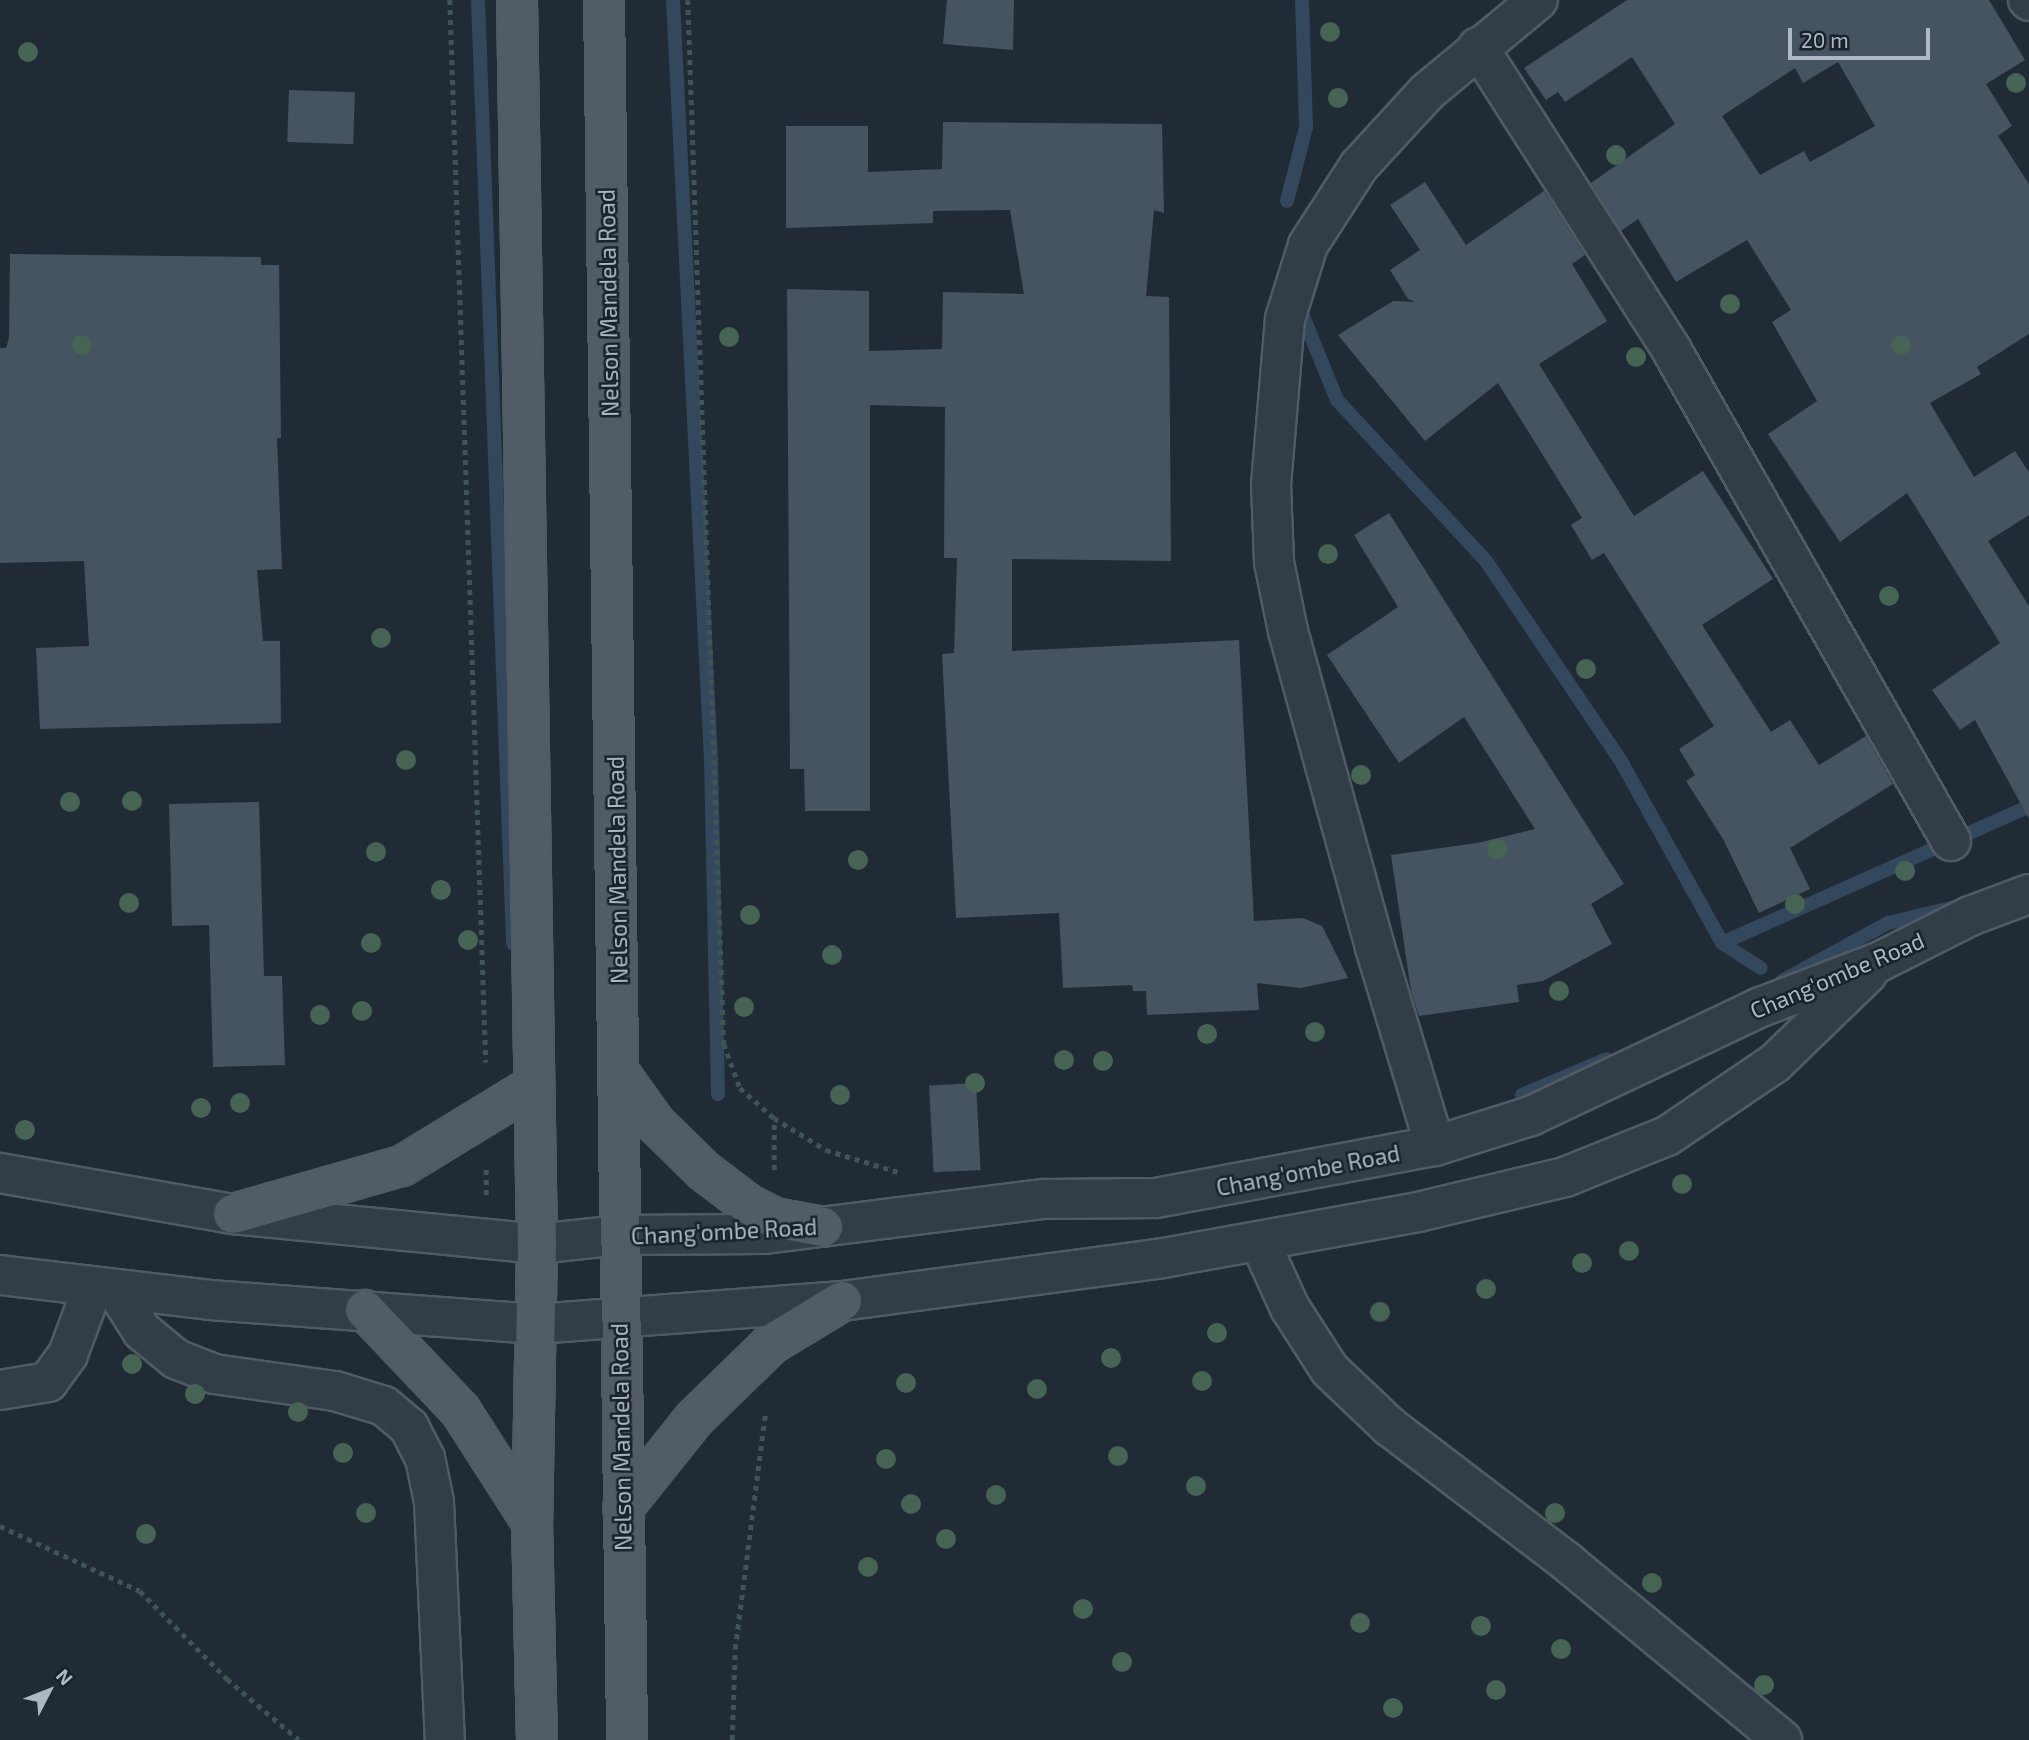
<!DOCTYPE html>
<style>
body{margin:0}
#map{position:relative;width:2029px;height:1740px;overflow:hidden;background:#202b36;font-family:"Exo 2",sans-serif}
div>[style]{position:absolute}
.stream>*{height:14px;margin:-7px;padding:0 7px;transform-origin:7px;border-radius:7px;background:#34485d}
.building>*{inset:0;background:#465360;transform-origin:0 0}
.path>*{height:4.5px;margin-top:-2.25px;transform-origin:0;background:repeating-linear-gradient(90deg,#3f5454 0 5px,transparent 0 10px)}
.roads{filter:drop-shadow(2px 0 #515b64) drop-shadow(-2px 0 #515b64) drop-shadow(0 2px #515b64) drop-shadow(0 -2px #515b64)}
.minor>*{height:38px;margin:-19px;padding:0 19px;transform-origin:19px;border-radius:19px;background:#333d47}
.major>*{height:38px;margin:-19px;padding:0 19px;transform-origin:19px;border-radius:19px;background:#515c67}
.trees>*{width:20px;height:20px;margin:-10px;border-radius:50%;background:#466454}
span{translate:-50% -50%;white-space:nowrap;text-align:center;line-height:1.15;-webkit-text-stroke:5px #19222b;paint-order:stroke}
.street-label{font-size:23px;color:#adb8c3}
.north{position:absolute;left:14px;top:1656px;width:70px;height:70px;-webkit-text-stroke:5px #19222b;paint-order:stroke;rotate:48deg;font-size:19px;font-weight:700;line-height:28px;text-align:center;color:#adb8c3}
.north::after{content:'';display:block;margin:auto;width:24px;height:32px;background:#adb8c3;clip-path:polygon(50% 0,100% 100%,50% 72%,0 100%)}
.scale{position:absolute;left:1788px;top:28px;width:142px;height:32px;box-sizing:border-box;border:4px solid #adb8c3;border-top:0;padding-left:9px;font-size:21px;line-height:24px;white-space:nowrap;color:#adb8c3;-webkit-text-stroke:5px #19222b;paint-order:stroke}
</style>
<div id="map">
<div class="stream">
<div style="left:478px;top:0;width:944px;rotate:87.87deg"></div>
<div style="left:673px;top:0;width:761px;rotate:87.14deg"></div>
<div style="left:711px;top:760px;width:334px;rotate:88.8deg"></div>
<div style="left:1287px;top:201px;width:76px;rotate:-75.6deg"></div>
<div style="left:1306px;top:127px;width:127px;rotate:-91.8deg"></div>
<div style="left:1298px;top:304px;width:104px;rotate:67.9deg"></div>
<div style="left:1337px;top:400px;width:219px;rotate:47.2deg"></div>
<div style="left:1486px;top:561px;width:244px;rotate:56deg"></div>
<div style="left:1622px;top:763px;width:206px;rotate:60.9deg"></div>
<div style="left:1722px;top:943px;width:46px;rotate:32.7deg"></div>
<div style="left:1722px;top:943px;width:336px;rotate:-24deg"></div>
<div style="left:1782px;top:981px;width:121px;rotate:-28.7deg"></div>
<div style="left:1888px;top:923px;width:69px;rotate:-13.4deg"></div>
<div style="left:1522px;top:1095px;width:92px;rotate:-23deg"></div>
</div>
<div class="building">
<div style="clip-path:polygon(947px 0,1014px 0,1013px 50px,943px 44px)"></div>
<div style="clip-path:polygon(evenodd,1627px 0,1989px 0,2025px 60px,1986px 84px,2012px 126px,1998px 136px,2029px 184px,2029px 334px,1977px 367px,1981px 374px,1930px 403px,1974px 477px,2015px 451px,2029px 472px,2029px 515px,1988px 541px,2029px 606px,2029px 819px,1975px 720px,1960px 730px,1932px 690px,2000px 643px,1907px 493px,1840px 542px,1768px 434px,1817px 401px,1772px 322px,1791px 310px,1747px 240px,1676px 282px,1638px 219px,1621px 231px,1591px 183px,1675px 124px,1632px 57px,1565px 102px,1558px 92px,1546px 100px,1524px 68px,1627px 0,1838px 62px,1875px 126px,1810px 162px,1804px 151px,1760px 175px,1722px 116px,1795px 68px,1803px 83px,1838px 62px)"></div>
<div style="left:289px;top:90px;width:66px;height:52px;rotate:2deg"></div>
<div style="clip-path:polygon(943px 122px,1162px 124px,1164px 213px,1154px 210px,1146px 296px,1169px 297px,1171px 561px,1012px 559px,1012px 651px,1239px 640px,1254px 921px,1303px 918px,1322px 926px,1348px 978px,1301px 988px,1257px 983px,1259px 1010px,1147px 1015px,1146px 991px,1133px 991px,1132px 985px,1063px 988px,1059px 913px,956px 918px,942px 654px,954px 653px,957px 558px,944px 558px,945px 407px,870px 405px,870px 811px,805px 811px,804px 769px,790px 769px,787px 289px,869px 291px,869px 351px,942px 349px,943px 292px,1024px 294px,1010px 210px,933px 211px,933px 223px,786px 228px,786px 126px,868px 126px,868px 172px,942px 169px)"></div>
<div style="clip-path:polygon(1425px 182px,1466px 245px,1544px 191px,1585px 255px,1572px 264px,1607px 321px,1539px 364px,1634px 516px,1703px 471px,1773px 579px,1702px 625px,1771px 732px,1790px 720px,1819px 765px,1866px 736px,1893px 784px,1790px 848px,1810px 889px,1759px 913px,1723px 839px,1686px 781px,1695px 775px,1679px 749px,1714px 726px,1604px 553px,1592px 560px,1571px 525px,1582px 518px,1498px 383px,1425px 441px,1338px 335px,1393px 301px,1416px 302px,1408px 299px,1390px 270px,1420px 250px,1390px 205px)"></div>
<div style="clip-path:polygon(10px 254px,261px 257px,261px 265px,279px 265px,281px 438px,277px 438px,282px 569px,257px 570px,263px 641px,280px 641px,281px 723px,40px 729px,36px 648px,89px 646px,84px 561px,0 563px,0 348px,6px 348px,9px 338px)"></div>
<div style="clip-path:polygon(1389px 513px,1624px 884px,1591px 904px,1612px 944px,1543px 981px,1517px 985px,1519px 1002px,1419px 1016px,1411px 991px,1391px 855px,1477px 843px,1535px 829px,1464px 717px,1399px 763px,1327px 655px,1398px 607px,1354px 535px)"></div>
<div style="clip-path:polygon(259px 802px,264px 976px,282px 976px,285px 1065px,213px 1067px,209px 925px,172px 926px,169px 804px)"></div>
<div style="left:976px;top:1083px;width:87px;height:47px;rotate:87deg"></div>
</div>
<div class="path">
<div style="left:450px;top:0;width:1063px;rotate:88.06deg"></div>
<div style="left:688px;top:0;width:1045px;rotate:88.03deg"></div>
<div style="left:724px;top:1044px;width:47px;rotate:70deg"></div>
<div style="left:740px;top:1088px;width:45px;rotate:41.4deg"></div>
<div style="left:774px;top:1118px;width:61px;rotate:31.6deg"></div>
<div style="left:826px;top:1150px;width:75px;rotate:17deg"></div>
<div style="left:774px;top:1170px;width:51px;rotate:-90deg"></div>
<div style="left:486px;top:1195px;width:30px;rotate:-90deg"></div>
<div style="left:0;top:1526px;width:154px;rotate:24.9deg"></div>
<div style="left:140px;top:1591px;width:124px;rotate:45.3deg"></div>
<div style="left:227px;top:1679px;width:94px;rotate:40.3deg"></div>
<div style="left:732px;top:1740px;width:91px;rotate:-88.1deg"></div>
<div style="left:735px;top:1649px;width:237px;rotate:-82.7deg"></div>
</div>
<div class="roads">
<div class="minor">
<div style="left:2028px;top:0;width:1px;rotate:45deg"></div>
<div style="left:1478px;top:47px;width:358px;rotate:57.4deg"></div>
<div style="left:1671px;top:349px;width:566px;rotate:60.36deg"></div>
<div style="left:1435px;top:1146px;width:208px;rotate:-106.8deg"></div>
<div style="left:1375px;top:947px;width:328px;rotate:-105.4deg"></div>
<div style="left:1288px;top:631px;width:70px;rotate:-101.5deg"></div>
<div style="left:1274px;top:562px;width:77px;rotate:-92.2deg"></div>
<div style="left:1271px;top:485px;width:167px;rotate:-85.2deg"></div>
<div style="left:1285px;top:319px;width:77px;rotate:-72.7deg"></div>
<div style="left:1308px;top:245px;width:94px;rotate:-57.2deg"></div>
<div style="left:1359px;top:166px;width:100px;rotate:-47.4deg"></div>
<div style="left:1427px;top:92px;width:144px;rotate:-39.7deg"></div>
<div style="left:0;top:1173px;width:237px;rotate:10deg"></div>
<div style="left:233px;top:1214px;width:305px;rotate:5.6deg"></div>
<div style="left:537px;top:1244px;width:83px;rotate:-6.2deg"></div>
<div style="left:620px;top:1235px;width:145px;rotate:-0.4deg"></div>
<div style="left:765px;top:1234px;width:281px;rotate:-7.2deg"></div>
<div style="left:1044px;top:1199px;width:112px;rotate:-0.5deg"></div>
<div style="left:1156px;top:1198px;width:284px;rotate:-10.6deg"></div>
<div style="left:1435px;top:1146px;width:101px;rotate:-17.4deg"></div>
<div style="left:1531px;top:1116px;width:255px;rotate:-25.4deg"></div>
<div style="left:1761px;top:1007px;width:126px;rotate:-20.9deg"></div>
<div style="left:1879px;top:962px;width:102px;rotate:-26.8deg"></div>
<div style="left:1970px;top:916px;width:63px;rotate:-20.4deg"></div>
<div style="left:1260px;top:1242px;width:72px;rotate:65.6deg"></div>
<div style="left:1290px;top:1308px;width:74px;rotate:57.2deg"></div>
<div style="left:1330px;top:1370px;width:83px;rotate:43.5deg"></div>
<div style="left:1390px;top:1427px;width:223px;rotate:37.3deg"></div>
<div style="left:1567px;top:1562px;width:279px;rotate:39.6deg"></div>
<div style="left:0;top:1275px;width:211px;rotate:6.8deg"></div>
<div style="left:210px;top:1300px;width:327px;rotate:4.2deg"></div>
<div style="left:536px;top:1324px;width:307px;rotate:-4.3deg"></div>
<div style="left:842px;top:1301px;width:324px;rotate:-7.6deg"></div>
<div style="left:1163px;top:1258px;width:259px;rotate:-10.2deg"></div>
<div style="left:1418px;top:1212px;width:151px;rotate:-13.4deg"></div>
<div style="left:1565px;top:1177px;width:110px;rotate:-21.9deg"></div>
<div style="left:1667px;top:1136px;width:130px;rotate:-34.1deg"></div>
<div style="left:1775px;top:1063px;width:129px;rotate:-44.1deg"></div>
<div style="left:116px;top:1290px;width:49px;rotate:57.6deg"></div>
<div style="left:142px;top:1331px;width:44px;rotate:39.5deg"></div>
<div style="left:176px;top:1359px;width:41px;rotate:21.5deg"></div>
<div style="left:214px;top:1374px;width:122px;rotate:8deg"></div>
<div style="left:335px;top:1391px;width:51px;rotate:17deg"></div>
<div style="left:384px;top:1406px;width:33px;rotate:40deg"></div>
<div style="left:409px;top:1427px;width:35px;rotate:63deg"></div>
<div style="left:425px;top:1458px;width:45px;rotate:78.4deg"></div>
<div style="left:434px;top:1502px;width:238px;rotate:87.4deg"></div>
<div style="left:0;top:1390px;width:49px;rotate:-9.5deg"></div>
<div style="left:48px;top:1382px;width:34px;rotate:-54deg"></div>
<div style="left:68px;top:1354px;width:72px;rotate:-69.5deg"></div>
</div>
<div class="major">
<div style="left:517px;top:0;width:1244px;rotate:89.08deg"></div>
<div style="left:537px;top:1244px;width:278px;rotate:91deg"></div>
<div style="left:532px;top:1522px;width:218px;rotate:88.7deg"></div>
<div style="left:604px;top:0;width:1740px;rotate:89.24deg"></div>
<div style="left:620px;top:1074px;width:60px;rotate:54.5deg"></div>
<div style="left:655px;top:1123px;width:69px;rotate:44.4deg"></div>
<div style="left:704px;top:1171px;width:56px;rotate:37.1deg"></div>
<div style="left:749px;top:1205px;width:28px;rotate:27deg"></div>
<div style="left:774px;top:1218px;width:50px;rotate:10.4deg"></div>
<div style="left:233px;top:1214px;width:176px;rotate:-15.9deg"></div>
<div style="left:402px;top:1166px;width:153px;rotate:-31.4deg"></div>
<div style="left:365px;top:1310px;width:138px;rotate:46.5deg"></div>
<div style="left:460px;top:1410px;width:133px;rotate:57.3deg"></div>
<div style="left:623px;top:1508px;width:114px;rotate:-51.4deg"></div>
<div style="left:694px;top:1419px;width:107px;rotate:-44.2deg"></div>
<div style="left:771px;top:1344px;width:83px;rotate:-31.2deg"></div>
</div>
</div>
<div class="trees">
<div style="left:1330px;top:32px"></div>
<div style="left:28px;top:52px"></div>
<div style="left:2016px;top:83px"></div>
<div style="left:1338px;top:98px"></div>
<div style="left:1616px;top:155px"></div>
<div style="left:1730px;top:304px"></div>
<div style="left:729px;top:337px"></div>
<div style="left:82px;top:345px"></div>
<div style="left:1901px;top:345px"></div>
<div style="left:1636px;top:357px"></div>
<div style="left:1328px;top:554px"></div>
<div style="left:1889px;top:596px"></div>
<div style="left:381px;top:638px"></div>
<div style="left:1586px;top:669px"></div>
<div style="left:406px;top:760px"></div>
<div style="left:1361px;top:775px"></div>
<div style="left:132px;top:801px"></div>
<div style="left:70px;top:802px"></div>
<div style="left:1497px;top:849px"></div>
<div style="left:376px;top:852px"></div>
<div style="left:858px;top:860px"></div>
<div style="left:1905px;top:871px"></div>
<div style="left:441px;top:890px"></div>
<div style="left:129px;top:903px"></div>
<div style="left:1795px;top:904px"></div>
<div style="left:750px;top:915px"></div>
<div style="left:468px;top:940px"></div>
<div style="left:371px;top:943px"></div>
<div style="left:832px;top:955px"></div>
<div style="left:1559px;top:991px"></div>
<div style="left:744px;top:1007px"></div>
<div style="left:362px;top:1011px"></div>
<div style="left:320px;top:1015px"></div>
<div style="left:1315px;top:1032px"></div>
<div style="left:1207px;top:1034px"></div>
<div style="left:1064px;top:1060px"></div>
<div style="left:1103px;top:1061px"></div>
<div style="left:975px;top:1083px"></div>
<div style="left:840px;top:1095px"></div>
<div style="left:240px;top:1103px"></div>
<div style="left:201px;top:1108px"></div>
<div style="left:25px;top:1130px"></div>
<div style="left:1682px;top:1184px"></div>
<div style="left:1629px;top:1251px"></div>
<div style="left:1582px;top:1263px"></div>
<div style="left:1486px;top:1289px"></div>
<div style="left:1380px;top:1312px"></div>
<div style="left:1217px;top:1333px"></div>
<div style="left:1111px;top:1358px"></div>
<div style="left:132px;top:1364px"></div>
<div style="left:1202px;top:1381px"></div>
<div style="left:906px;top:1383px"></div>
<div style="left:1037px;top:1389px"></div>
<div style="left:195px;top:1394px"></div>
<div style="left:298px;top:1412px"></div>
<div style="left:343px;top:1453px"></div>
<div style="left:1118px;top:1456px"></div>
<div style="left:886px;top:1459px"></div>
<div style="left:1196px;top:1486px"></div>
<div style="left:996px;top:1495px"></div>
<div style="left:911px;top:1504px"></div>
<div style="left:366px;top:1513px"></div>
<div style="left:1555px;top:1513px"></div>
<div style="left:146px;top:1534px"></div>
<div style="left:946px;top:1539px"></div>
<div style="left:868px;top:1567px"></div>
<div style="left:1652px;top:1583px"></div>
<div style="left:1083px;top:1609px"></div>
<div style="left:1360px;top:1623px"></div>
<div style="left:1481px;top:1626px"></div>
<div style="left:1561px;top:1649px"></div>
<div style="left:1122px;top:1662px"></div>
<div style="left:1764px;top:1685px"></div>
<div style="left:1496px;top:1690px"></div>
<div style="left:1393px;top:1708px"></div>
</div>
<div class="street-label">
<span style="left:608px;top:303px;rotate:-91deg">Nelson Mandela Road</span>
<span style="left:617px;top:870px;rotate:-91deg">Nelson Mandela Road</span>
<span style="left:1837px;top:975px;rotate:-23deg">Chang'ombe Road</span>
<span style="left:1308px;top:1170px;rotate:-11deg">Chang'ombe Road</span>
<span style="left:724px;top:1231px;rotate:-3deg">Chang'ombe Road</span>
<span style="left:621px;top:1437px;rotate:-91deg">Nelson Mandela Road</span>
</div>
<div class="north">N</div>
<div class="scale">20 m</div>
</div>
